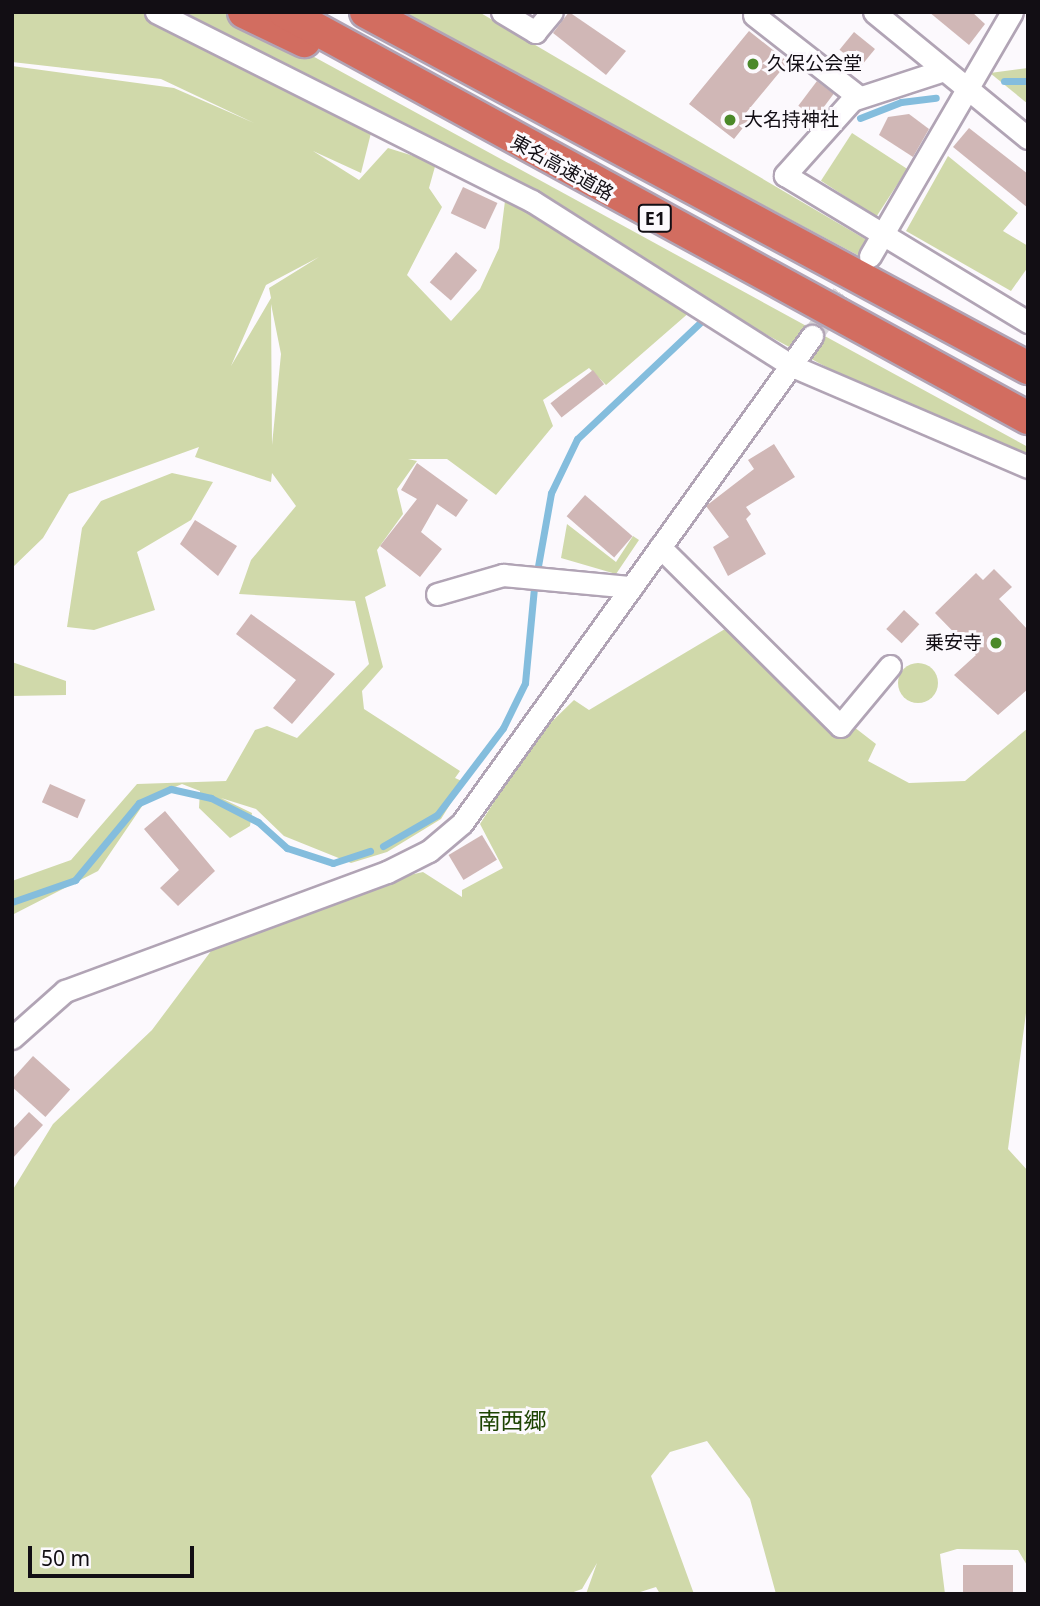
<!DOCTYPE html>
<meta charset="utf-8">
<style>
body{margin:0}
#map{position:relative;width:1040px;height:1606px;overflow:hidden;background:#fcf9fd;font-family:"Noto Sans","Noto Sans JP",sans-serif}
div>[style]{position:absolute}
.green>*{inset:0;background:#d0d9aa;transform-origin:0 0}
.round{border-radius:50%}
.stream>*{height:7px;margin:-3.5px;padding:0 3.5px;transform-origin:3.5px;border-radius:3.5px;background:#84bddd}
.building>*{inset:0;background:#d0b7b6;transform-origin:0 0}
.minor-tunnel>*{height:21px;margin-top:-10.5px;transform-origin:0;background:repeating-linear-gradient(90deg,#d9d6da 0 21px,transparent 0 31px)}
.roads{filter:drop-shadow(2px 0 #b1a4b5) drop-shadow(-2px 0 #b1a4b5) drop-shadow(0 2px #b1a4b5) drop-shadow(0 -2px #b1a4b5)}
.minor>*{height:21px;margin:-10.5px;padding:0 10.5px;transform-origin:10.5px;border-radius:10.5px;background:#fff}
.highway>*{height:32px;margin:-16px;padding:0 16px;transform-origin:16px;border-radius:16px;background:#d26d60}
.dots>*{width:19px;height:19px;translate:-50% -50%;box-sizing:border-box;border:4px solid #fcf9fd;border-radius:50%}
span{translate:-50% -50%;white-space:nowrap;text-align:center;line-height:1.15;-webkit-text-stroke:6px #fcf9fd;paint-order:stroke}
.shield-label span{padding:2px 5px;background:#fcf9fd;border:2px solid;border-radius:5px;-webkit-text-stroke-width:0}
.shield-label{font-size:18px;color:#120e14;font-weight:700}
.poi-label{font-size:19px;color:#120e14}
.left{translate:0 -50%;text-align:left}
.right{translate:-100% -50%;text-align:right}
.street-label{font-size:19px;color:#120e14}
.quarter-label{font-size:23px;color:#1d4403}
.frame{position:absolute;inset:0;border:14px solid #120e14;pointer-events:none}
.scale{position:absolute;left:28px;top:1546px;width:166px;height:32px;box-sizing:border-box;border:4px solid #120e14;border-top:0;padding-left:9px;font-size:21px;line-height:24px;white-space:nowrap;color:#120e14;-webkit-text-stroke:5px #fcf9fd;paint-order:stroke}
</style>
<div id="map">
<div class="green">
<div style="clip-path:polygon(evenodd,12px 12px,232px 12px,1028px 447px,1028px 465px,852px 381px,512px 197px,691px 311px,606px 385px,589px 368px,543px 400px,553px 426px,496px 495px,447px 459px,408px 459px,417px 461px,397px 489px,403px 514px,377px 550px,386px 586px,365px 597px,383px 667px,362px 691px,364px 709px,460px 771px,455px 778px,464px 782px,441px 819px,387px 852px,351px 863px,284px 836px,256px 809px,221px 798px,252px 813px,250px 826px,230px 838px,199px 808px,200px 791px,182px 784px,147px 799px,98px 871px,12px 915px,12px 881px,71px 860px,137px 784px,226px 781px,255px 730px,267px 726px,297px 738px,369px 664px,355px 601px,239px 594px,251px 560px,296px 506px,272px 473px,271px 482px,195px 457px,199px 447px,69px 494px,43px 538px,12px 568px,12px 66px,174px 88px,254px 123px,161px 79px,12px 62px,12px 12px,374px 121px,506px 193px,499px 248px,480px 289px,451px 321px,407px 275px,442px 207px,429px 188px,436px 163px,388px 148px,359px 180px,313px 151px,361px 173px,374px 121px,12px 12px,319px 257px,269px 288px,271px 298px,231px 366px,266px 285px,319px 257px,12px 12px,271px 304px,281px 354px,272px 445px,271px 304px)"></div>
<div style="clip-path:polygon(397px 12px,479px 12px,877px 246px,867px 260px)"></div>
<div style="clip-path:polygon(1028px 68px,1028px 104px,990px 73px)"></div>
<div style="left:852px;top:133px;width:66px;height:57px;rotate:33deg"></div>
<div style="clip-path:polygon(948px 156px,1018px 213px,1003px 231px,1028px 246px,1028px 267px,1011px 291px,906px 231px)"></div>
<div style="clip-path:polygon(172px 473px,213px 482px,191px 520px,137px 552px,155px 610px,94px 630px,67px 627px,82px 528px,101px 501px)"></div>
<div style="clip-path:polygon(567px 524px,616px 562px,633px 536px,639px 540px,616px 574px,561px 558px)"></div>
<div style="clip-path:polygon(725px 629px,840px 726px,854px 727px,876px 744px,868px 761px,909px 783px,965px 781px,1028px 728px,1028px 998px,1008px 1149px,1028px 1171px,1028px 1567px,1018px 1550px,957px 1549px,940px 1554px,945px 1594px,776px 1594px,750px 1499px,707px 1441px,670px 1452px,651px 1476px,694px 1594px,660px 1594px,656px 1587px,634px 1594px,586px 1594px,597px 1563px,582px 1589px,568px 1594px,12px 1594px,12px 1191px,53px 1124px,152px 1030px,226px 931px,322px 895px,423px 872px,462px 897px,462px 890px,503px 868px,480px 824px,534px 739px,574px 700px,589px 710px)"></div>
<div style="clip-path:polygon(12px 662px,66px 681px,66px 695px,12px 696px)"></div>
<div class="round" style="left:898px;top:663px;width:40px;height:40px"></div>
</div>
<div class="stream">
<div style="left:1004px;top:81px;width:24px"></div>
<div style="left:860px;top:118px;width:44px;rotate:-21.3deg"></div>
<div style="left:901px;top:102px;width:35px;rotate:-7deg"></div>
<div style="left:538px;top:566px;width:74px;rotate:-79.9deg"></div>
<div style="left:551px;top:493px;width:60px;rotate:-64.3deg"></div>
<div style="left:577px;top:439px;width:175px;rotate:-43.4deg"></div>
<div style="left:383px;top:846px;width:62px;rotate:-29.9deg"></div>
<div style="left:437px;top:815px;width:109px;rotate:-52.8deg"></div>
<div style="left:503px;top:728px;width:50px;rotate:-63.9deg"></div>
<div style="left:525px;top:683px;width:96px;rotate:-84.6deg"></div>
<div style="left:12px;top:902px;width:67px;rotate:-19.2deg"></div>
<div style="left:75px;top:880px;width:100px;rotate:-50.3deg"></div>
<div style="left:139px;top:803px;width:35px;rotate:-24deg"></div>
<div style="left:171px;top:789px;width:41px;rotate:12.7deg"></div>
<div style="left:211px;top:798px;width:53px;rotate:27.1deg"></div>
<div style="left:258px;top:822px;width:39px;rotate:42deg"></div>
<div style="left:287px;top:848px;width:48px;rotate:18.1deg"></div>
<div style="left:333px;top:863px;width:39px;rotate:-18deg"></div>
</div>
<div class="building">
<div style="clip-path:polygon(569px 12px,626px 51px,606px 75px,553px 33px)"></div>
<div style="clip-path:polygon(929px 12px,972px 12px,985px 24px,969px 45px)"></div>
<div style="clip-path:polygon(749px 31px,788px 62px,745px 114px,750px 119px,734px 139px,689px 104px)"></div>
<div style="left:854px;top:32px;width:27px;height:23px;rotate:39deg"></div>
<div style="left:817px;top:81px;width:21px;height:31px;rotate:37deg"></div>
<div style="clip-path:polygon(909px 114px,929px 129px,913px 157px,879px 135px,888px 117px)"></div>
<div style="clip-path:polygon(969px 128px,1028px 174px,1028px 208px,953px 147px)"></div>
<div style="left:463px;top:187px;width:38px;height:29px;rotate:25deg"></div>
<div style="left:456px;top:252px;width:28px;height:40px;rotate:41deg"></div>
<div style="left:593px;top:370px;width:18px;height:54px;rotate:52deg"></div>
<div style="clip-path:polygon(774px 444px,795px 477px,746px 507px,751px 514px,746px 519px,766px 554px,728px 576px,713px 547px,729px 537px,706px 506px,754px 469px,748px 460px)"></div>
<div style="clip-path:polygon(417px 463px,468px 500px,456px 517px,437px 504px,421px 532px,442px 549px,420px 577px,380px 546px,417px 499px,401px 490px)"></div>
<div style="left:585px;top:495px;width:63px;height:28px;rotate:41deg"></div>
<div style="clip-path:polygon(195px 520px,237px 546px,218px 576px,180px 544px)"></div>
<div style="clip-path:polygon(994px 569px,1012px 587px,999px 599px,1028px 630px,1028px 689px,998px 715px,954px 675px,976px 655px,935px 613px,976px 573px,983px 580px)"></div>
<div style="left:904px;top:610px;width:21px;height:26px;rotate:43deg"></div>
<div style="clip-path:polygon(251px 614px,335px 674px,292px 724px,273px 708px,296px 680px,236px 634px)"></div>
<div style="left:50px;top:784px;width:39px;height:20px;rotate:24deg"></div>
<div style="clip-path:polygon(165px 811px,215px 871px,178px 906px,160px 888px,179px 870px,144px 829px)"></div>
<div style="left:482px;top:835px;width:29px;height:39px;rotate:59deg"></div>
<div style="left:33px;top:1056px;width:50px;height:37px;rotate:42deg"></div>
<div style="clip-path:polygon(29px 1112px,43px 1125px,12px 1159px,12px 1130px)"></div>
<div style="left:963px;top:1565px;width:50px;height:28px"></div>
</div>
<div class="minor-tunnel">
<div style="left:812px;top:336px;width:86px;rotate:-54.5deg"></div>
</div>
<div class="roads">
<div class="minor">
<div style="left:156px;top:12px;width:421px;rotate:26.7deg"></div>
<div style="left:532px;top:201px;width:306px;rotate:32.4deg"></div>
<div style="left:790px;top:365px;width:259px;rotate:23.2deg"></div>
<div style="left:502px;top:12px;width:39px;rotate:31deg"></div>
<div style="left:535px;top:32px;width:26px;rotate:-50deg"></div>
<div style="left:874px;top:12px;width:199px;rotate:39.3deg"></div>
<div style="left:754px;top:15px;width:133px;rotate:38deg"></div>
<div style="left:944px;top:70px;width:97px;rotate:161.9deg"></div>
<div style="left:852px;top:100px;width:101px;rotate:131.8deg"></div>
<div style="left:785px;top:175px;width:284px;rotate:31.2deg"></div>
<div style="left:870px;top:256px;width:282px;rotate:-59.8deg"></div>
<div style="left:660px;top:547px;width:254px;rotate:44.8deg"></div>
<div style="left:840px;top:726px;width:78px;rotate:-50.2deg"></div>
<div style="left:437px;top:594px;width:69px;rotate:-16.1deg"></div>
<div style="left:503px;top:575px;width:129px;rotate:5.4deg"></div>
<div style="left:12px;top:1038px;width:71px;rotate:-41.6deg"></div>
<div style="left:65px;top:991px;width:343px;rotate:-20.3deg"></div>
<div style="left:387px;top:872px;width:47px;rotate:-26.6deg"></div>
<div style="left:429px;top:851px;width:43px;rotate:-40.3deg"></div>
<div style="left:462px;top:823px;width:600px;rotate:-54.3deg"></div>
</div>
<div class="highway">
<div style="left:244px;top:12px;width:67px;rotate:25.8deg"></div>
<div style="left:285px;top:12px;width:847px;rotate:28.65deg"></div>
<div style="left:366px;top:12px;width:752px;rotate:28.27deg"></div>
</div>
</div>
<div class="dots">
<div style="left:753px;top:64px;background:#4b8929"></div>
<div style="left:730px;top:120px;background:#4b8929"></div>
<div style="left:996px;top:643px;background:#4b8929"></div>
</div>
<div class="shield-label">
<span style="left:655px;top:218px">E1</span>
</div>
<div class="poi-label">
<span class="left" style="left:767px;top:64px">久保公会堂</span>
<span class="left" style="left:744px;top:120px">大名持神社</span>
<span class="right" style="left:982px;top:643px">乗安寺</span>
</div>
<div class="street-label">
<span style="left:562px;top:168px;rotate:29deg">東名高速道路</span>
</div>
<div class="quarter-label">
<span style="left:512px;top:1420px">南西郷</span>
</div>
<div class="frame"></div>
<div class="scale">50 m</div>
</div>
